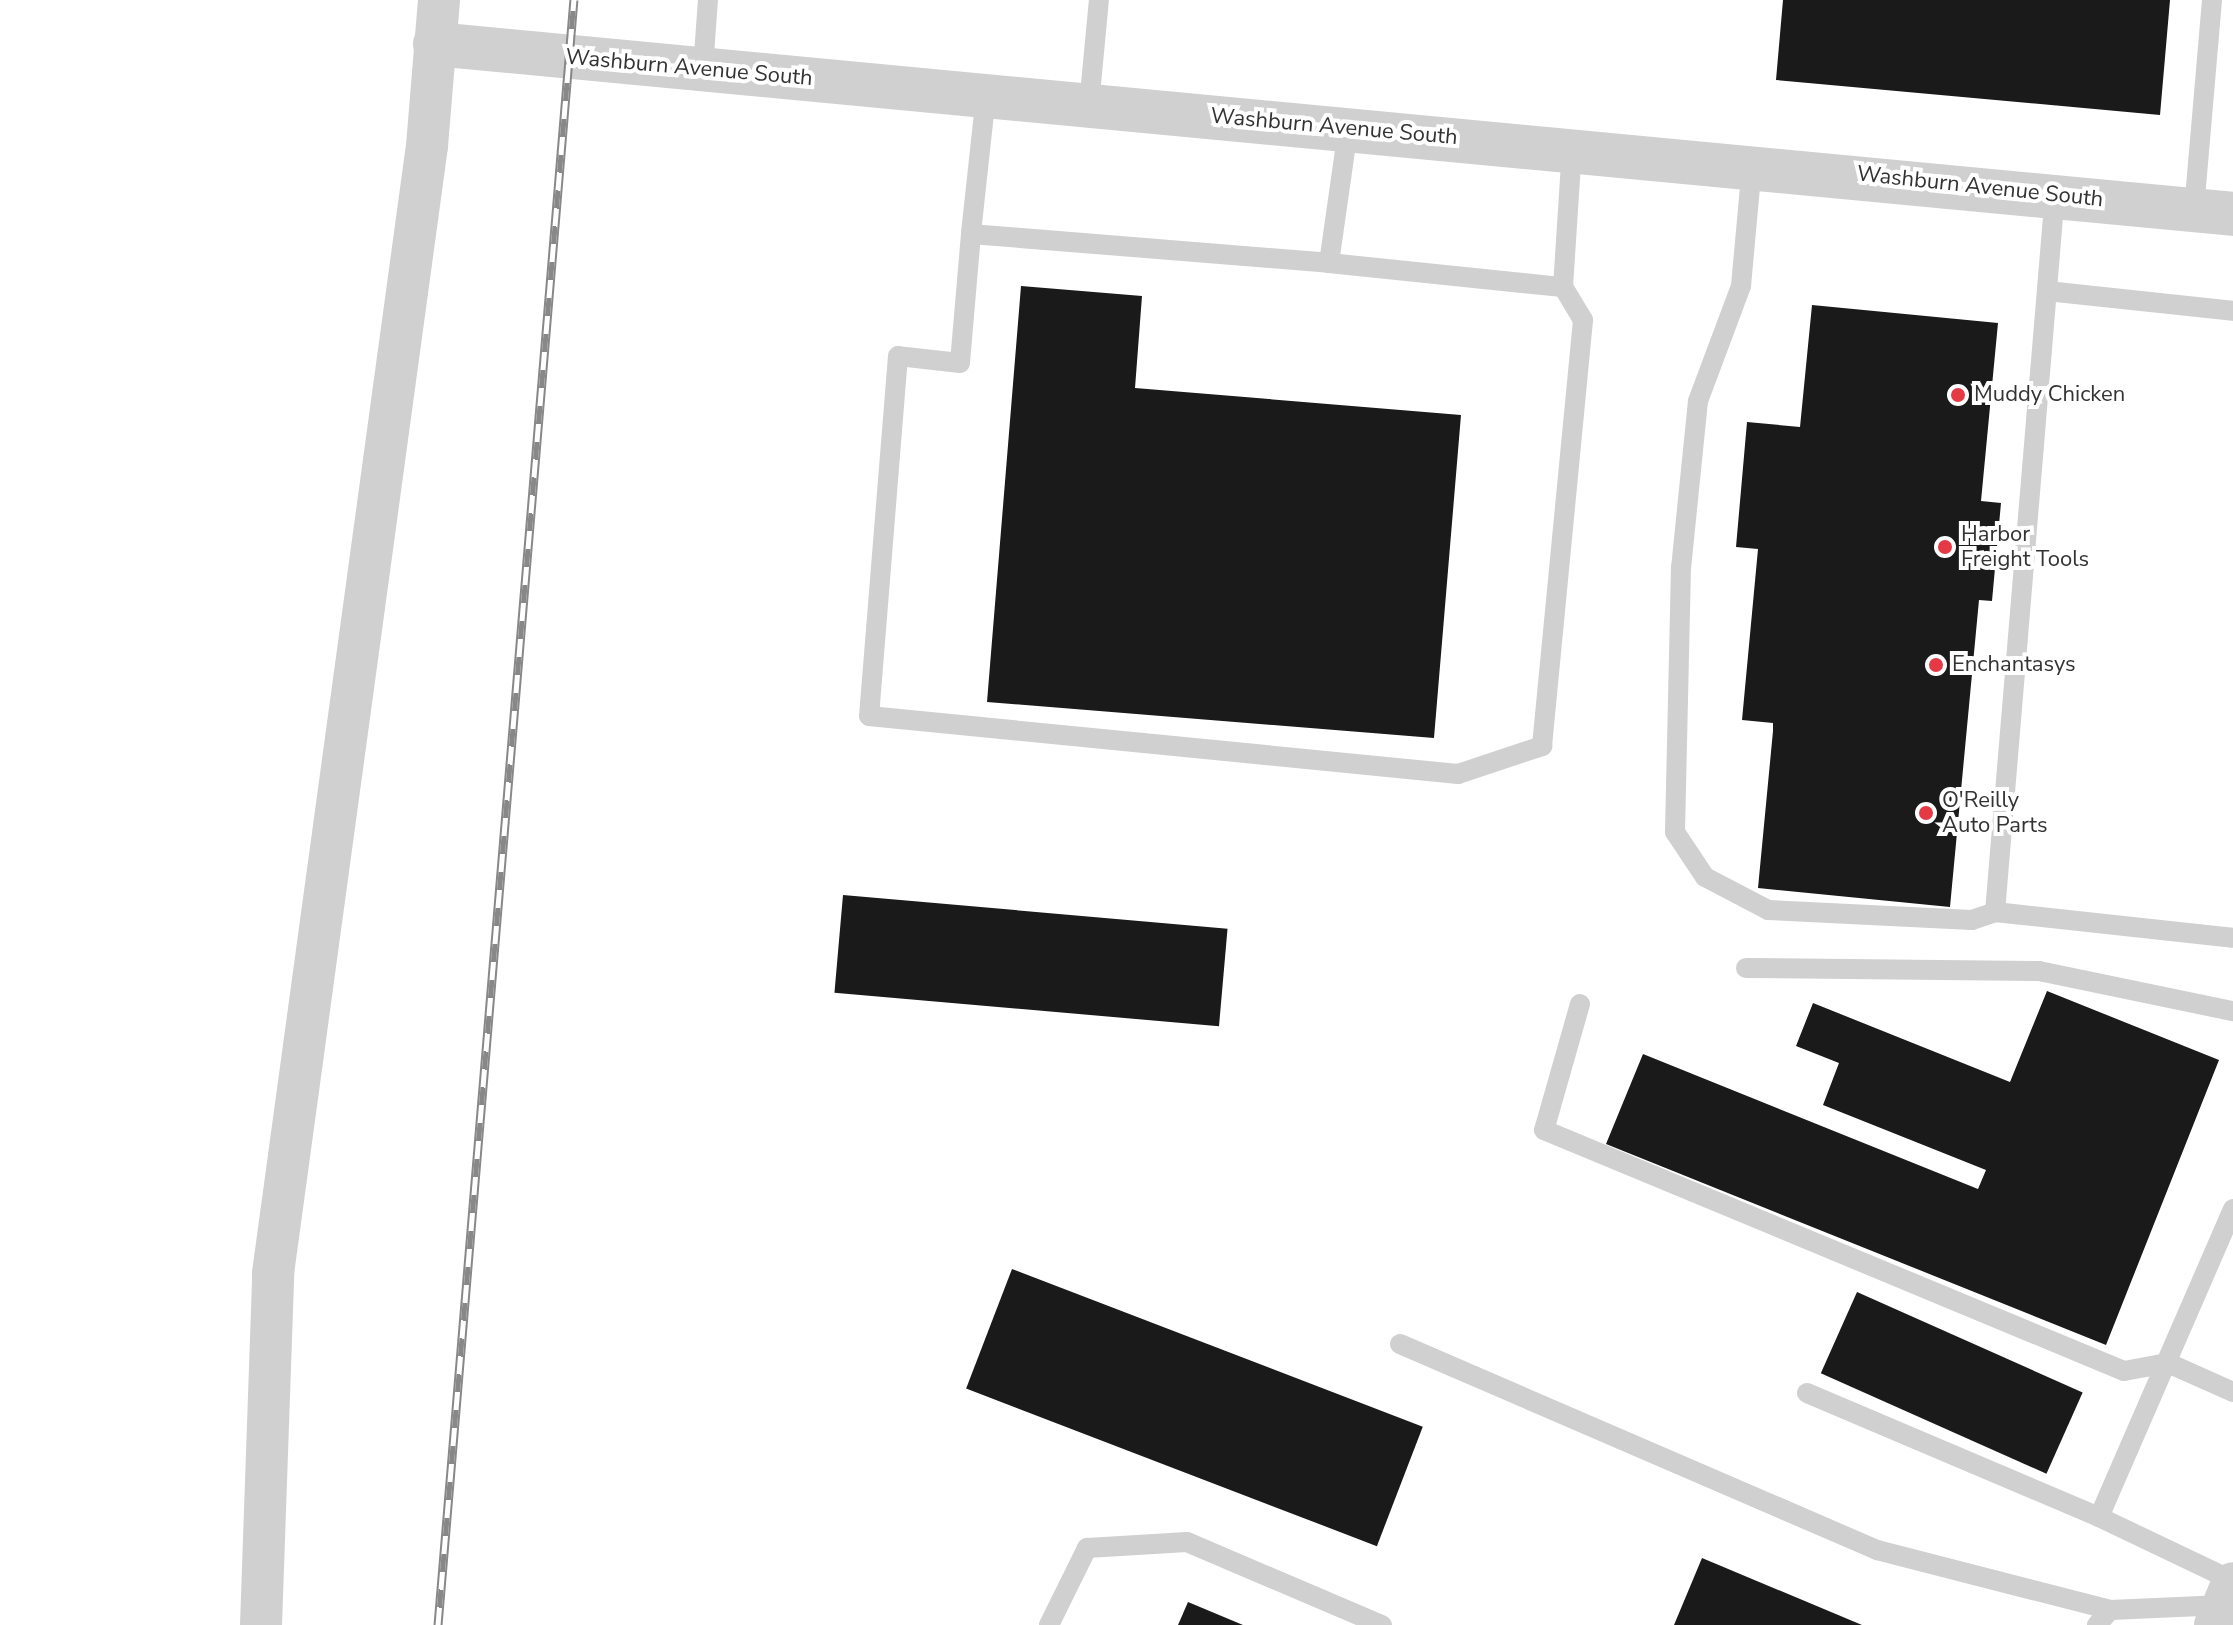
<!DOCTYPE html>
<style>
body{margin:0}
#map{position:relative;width:2233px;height:1625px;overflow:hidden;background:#fff;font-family:"Nunito Sans",sans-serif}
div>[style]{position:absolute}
.building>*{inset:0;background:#1a1a1a;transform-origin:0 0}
.service>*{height:20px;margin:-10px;padding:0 10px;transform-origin:10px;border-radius:10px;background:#d0d0d0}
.minor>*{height:42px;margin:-21px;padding:0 21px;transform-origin:21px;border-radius:21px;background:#d0d0d0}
.tertiary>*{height:44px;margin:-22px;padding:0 22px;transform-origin:22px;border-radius:22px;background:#d0d0d0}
.rail>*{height:9px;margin-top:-4.5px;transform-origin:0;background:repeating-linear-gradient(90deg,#fff 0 18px,#888 0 36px);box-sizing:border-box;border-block:2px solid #888}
.dots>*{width:22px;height:22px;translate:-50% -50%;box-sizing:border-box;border:4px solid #fff;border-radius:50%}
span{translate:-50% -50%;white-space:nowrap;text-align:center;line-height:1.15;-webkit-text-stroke:8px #fff;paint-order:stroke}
.street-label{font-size:22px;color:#333}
.poi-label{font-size:22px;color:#333}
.left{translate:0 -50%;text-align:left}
</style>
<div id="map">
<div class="building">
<div style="clip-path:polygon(1783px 0,2170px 0,2160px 115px,1776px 80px)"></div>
<div style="clip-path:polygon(1021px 286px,1142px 296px,1135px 388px,1461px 415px,1434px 738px,987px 702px)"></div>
<div style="clip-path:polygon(1812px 305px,1998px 323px,1981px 501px,2001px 503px,1992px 601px,1979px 600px,1950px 907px,1758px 888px,1773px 731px,1773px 723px,1742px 720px,1758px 549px,1736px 547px,1747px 422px,1800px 427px)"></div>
<div style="left:843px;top:895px;width:386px;height:98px;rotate:5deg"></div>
<div style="clip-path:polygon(2047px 991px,2219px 1060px,2106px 1345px,1606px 1144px,1643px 1054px,1978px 1189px,1986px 1170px,1823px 1105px,1839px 1063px,1796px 1046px,1813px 1003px,2010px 1082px)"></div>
<div style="left:1012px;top:1269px;width:440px;height:128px;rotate:21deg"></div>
<div style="left:1857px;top:1292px;width:247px;height:89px;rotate:24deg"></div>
<div style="clip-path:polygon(1702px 1558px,1862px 1625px,1674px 1625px)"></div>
<div style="clip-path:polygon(1188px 1602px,1243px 1625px,1178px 1625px)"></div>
</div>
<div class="service">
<div style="left:703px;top:69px;width:69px;rotate:-85.9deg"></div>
<div style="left:986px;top:95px;width:140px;rotate:96.2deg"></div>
<div style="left:971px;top:234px;width:359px;rotate:4.6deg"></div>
<div style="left:1329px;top:263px;width:135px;rotate:-81.9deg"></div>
<div style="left:1089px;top:105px;width:105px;rotate:-84.6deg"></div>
<div style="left:1752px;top:165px;width:121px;rotate:95.2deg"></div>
<div style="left:1741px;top:286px;width:123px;rotate:110.5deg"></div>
<div style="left:1698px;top:401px;width:167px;rotate:95.8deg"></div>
<div style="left:1681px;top:567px;width:265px;rotate:91.3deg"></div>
<div style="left:1675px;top:832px;width:54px;rotate:56.3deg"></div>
<div style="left:1705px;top:877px;width:71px;rotate:27.6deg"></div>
<div style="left:1768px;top:910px;width:204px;rotate:2.8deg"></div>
<div style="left:1972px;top:920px;width:24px;rotate:-19deg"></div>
<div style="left:2055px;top:193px;width:721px;rotate:94.77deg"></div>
<div style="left:1995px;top:912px;width:239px;rotate:6.2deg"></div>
<div style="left:2194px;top:210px;width:211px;rotate:-85.1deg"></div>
<div style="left:971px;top:234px;width:129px;rotate:94.9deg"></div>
<div style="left:960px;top:363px;width:62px;rotate:-173.6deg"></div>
<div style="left:898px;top:356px;width:361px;rotate:94.6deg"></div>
<div style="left:869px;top:716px;width:592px;rotate:5.62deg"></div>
<div style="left:1458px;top:774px;width:89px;rotate:-18.4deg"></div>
<div style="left:1542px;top:746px;width:428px;rotate:-84.5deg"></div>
<div style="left:1583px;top:320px;width:39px;rotate:-121deg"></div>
<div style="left:1329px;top:263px;width:235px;rotate:5.9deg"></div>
<div style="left:1563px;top:287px;width:138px;rotate:-86.3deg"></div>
<div style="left:2047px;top:291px;width:187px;rotate:6.1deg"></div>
<div style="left:1746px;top:968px;width:293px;rotate:0.6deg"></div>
<div style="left:2039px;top:971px;width:198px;rotate:11.7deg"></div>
<div style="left:1580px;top:1004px;width:131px;rotate:105.9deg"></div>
<div style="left:1544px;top:1130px;width:628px;rotate:22.56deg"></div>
<div style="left:2124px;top:1371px;width:45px;rotate:-10.3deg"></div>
<div style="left:2168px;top:1363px;width:71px;rotate:24deg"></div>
<div style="left:2233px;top:1209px;width:336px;rotate:113.5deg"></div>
<div style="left:2099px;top:1517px;width:148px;rotate:25.5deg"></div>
<div style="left:1400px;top:1344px;width:520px;rotate:23.36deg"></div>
<div style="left:1877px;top:1550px;width:241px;rotate:14.4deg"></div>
<div style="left:1807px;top:1393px;width:317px;rotate:23deg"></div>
<div style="left:1049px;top:1625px;width:86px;rotate:-63.7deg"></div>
<div style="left:1087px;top:1548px;width:100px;rotate:-3.4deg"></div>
<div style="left:1187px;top:1542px;width:212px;rotate:23.1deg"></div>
<div style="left:2097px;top:1625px;width:20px;rotate:-49deg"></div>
<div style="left:2110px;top:1610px;width:114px;rotate:-2.5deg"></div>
</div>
<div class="minor">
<div style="left:261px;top:1625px;width:352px;rotate:-88deg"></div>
<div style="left:273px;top:1273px;width:1137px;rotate:-82.22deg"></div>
<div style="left:427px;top:146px;width:146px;rotate:-85.3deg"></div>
</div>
<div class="tertiary">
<div style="left:435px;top:44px;width:1806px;rotate:5.4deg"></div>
<div style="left:2216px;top:1625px;width:44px;rotate:-67.5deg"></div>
</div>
<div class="rail">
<div style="left:438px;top:1625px;width:1631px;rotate:-85.22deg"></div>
</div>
<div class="dots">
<div style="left:1958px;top:395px;background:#e63946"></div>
<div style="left:1945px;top:547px;background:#e63946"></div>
<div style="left:1936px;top:665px;background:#e63946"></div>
<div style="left:1926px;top:813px;background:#e63946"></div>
</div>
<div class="street-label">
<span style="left:689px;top:68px;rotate:5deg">Washburn Avenue South</span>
<span style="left:1334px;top:127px;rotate:5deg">Washburn Avenue South</span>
<span style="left:1980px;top:187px;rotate:6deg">Washburn Avenue South</span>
</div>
<div class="poi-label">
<span class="left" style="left:1974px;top:395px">Muddy Chicken</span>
<span class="left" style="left:1961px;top:547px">Harbor<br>Freight Tools</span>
<span class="left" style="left:1952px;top:665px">Enchantasys</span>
<span class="left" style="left:1942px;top:813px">O'Reilly<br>Auto Parts</span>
</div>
</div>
